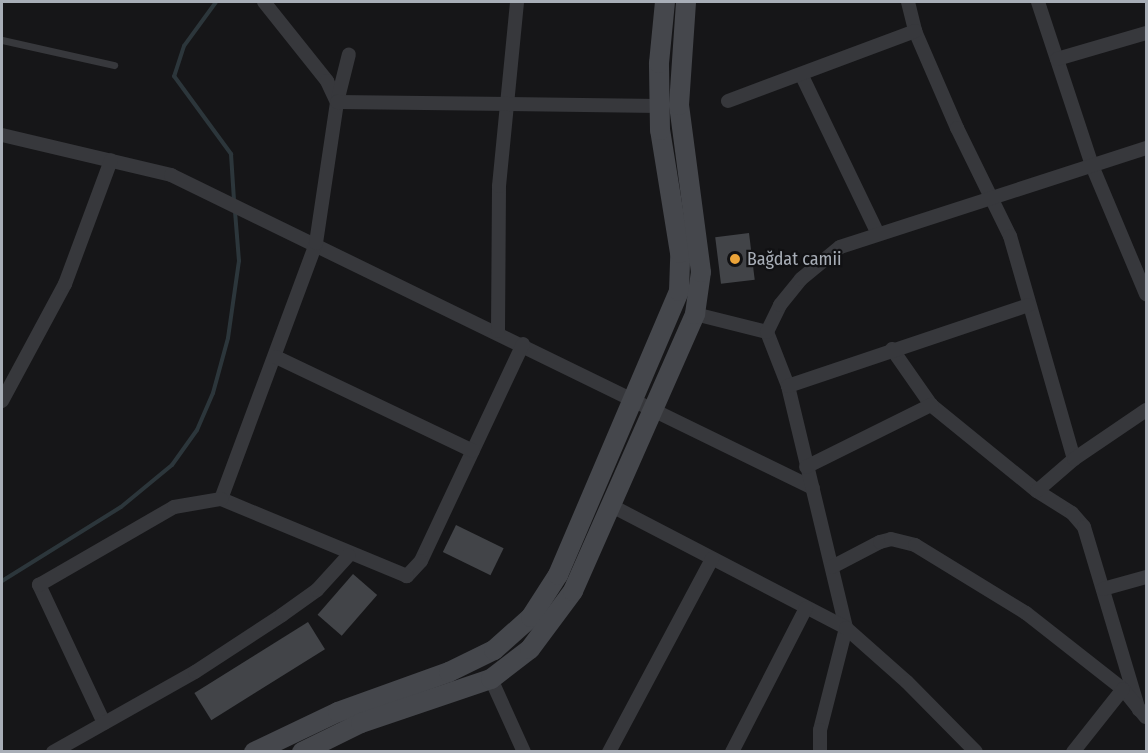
<!DOCTYPE html>
<meta charset="utf-8">
<style>
body{margin:0}
#map{position:relative;width:1148px;height:753px;overflow:hidden;background:#161618;font-family:"Fira Sans Condensed",sans-serif}
div>[style]{position:absolute}
.stream>*{height:4px;margin:-2px;padding:0 2px;transform-origin:2px;border-radius:2px;background:#2c363b}
.building>*{inset:0;background:#424448;transform-origin:0 0}
.lane>*{height:7px;margin:-3.5px;padding:0 3.5px;transform-origin:3.5px;border-radius:3.5px;background:#37383c}
.street>*{height:14px;margin:-7px;padding:0 7px;transform-origin:7px;border-radius:7px;background:#37383c}
.secondary>*{height:20px;margin:-10px;padding:0 10px;transform-origin:10px;border-radius:10px;background:#45474c}
.dots>*{width:16px;height:16px;translate:-50% -50%;box-sizing:border-box;border:3px solid #111113;border-radius:50%}
span{translate:-50% -50%;white-space:nowrap;text-align:center;line-height:1.15;-webkit-text-stroke:4.5px #111113;paint-order:stroke}
.poi-label{font-size:18px;color:#a8aeb7}
.left{translate:0 -50%;text-align:left}
.frame{position:absolute;inset:0;border:3px solid #a8aeb7;pointer-events:none}
</style>
<div id="map">
<div class="stream">
<div style="left:216px;top:2px;width:54px;rotate:126deg"></div>
<div style="left:184px;top:46px;width:32px;rotate:108deg"></div>
<div style="left:174px;top:76px;width:97px;rotate:53.8deg"></div>
<div style="left:231px;top:154px;width:47px;rotate:86.3deg"></div>
<div style="left:2px;top:581px;width:140px;rotate:-31.9deg"></div>
<div style="left:121px;top:507px;width:66px;rotate:-39.5deg"></div>
<div style="left:172px;top:465px;width:43px;rotate:-54.5deg"></div>
<div style="left:197px;top:430px;width:40px;rotate:-66.6deg"></div>
<div style="left:213px;top:393px;width:57px;rotate:-74.7deg"></div>
<div style="left:228px;top:338px;width:78px;rotate:-81.9deg"></div>
<div style="left:239px;top:261px;width:50px;rotate:-94.6deg"></div>
</div>
<div class="building">
<div style="left:749px;top:233px;width:47px;height:34px;rotate:83deg"></div>
<div style="left:456px;top:525px;width:53px;height:30px;rotate:26deg"></div>
<div style="left:353px;top:574px;width:32px;height:54px;rotate:41deg"></div>
<div style="left:308px;top:622px;width:32px;height:134px;rotate:58deg"></div>
</div>
<div class="lane">
<div style="left:2px;top:40px;width:115px;rotate:12.6deg"></div>
</div>
<div class="street">
<div style="left:264px;top:2px;width:101px;rotate:51.4deg"></div>
<div style="left:327px;top:81px;width:23px;rotate:65deg"></div>
<div style="left:908px;top:2px;width:30px;rotate:76deg"></div>
<div style="left:915px;top:31px;width:106px;rotate:66.6deg"></div>
<div style="left:957px;top:128px;width:120px;rotate:63.9deg"></div>
<div style="left:1010px;top:236px;width:232px;rotate:74deg"></div>
<div style="left:1038px;top:2px;width:175px;rotate:71.7deg"></div>
<div style="left:1093px;top:168px;width:137px;rotate:67.2deg"></div>
<div style="left:1057px;top:59px;width:93px;rotate:-16.3deg"></div>
<div style="left:802px;top:76px;width:175px;rotate:64.3deg"></div>
<div style="left:728px;top:101px;width:200px;rotate:-20.5deg"></div>
<div style="left:337px;top:102px;width:49px;rotate:-76deg"></div>
<div style="left:2px;top:135px;width:174px;rotate:13.3deg"></div>
<div style="left:171px;top:175px;width:714px;rotate:25.99deg"></div>
<div style="left:695px;top:314px;width:74px;rotate:14deg"></div>
<div style="left:767px;top:332px;width:58px;rotate:68.7deg"></div>
<div style="left:788px;top:386px;width:249px;rotate:76.5deg"></div>
<div style="left:846px;top:628px;width:105px;rotate:104.3deg"></div>
<div style="left:820px;top:730px;width:22px;rotate:90deg"></div>
<div style="left:498px;top:331px;width:145px;rotate:-89.6deg"></div>
<div style="left:499px;top:186px;width:185px;rotate:-84.4deg"></div>
<div style="left:767px;top:332px;width:30px;rotate:-64deg"></div>
<div style="left:780px;top:305px;width:33px;rotate:-51deg"></div>
<div style="left:801px;top:279px;width:50px;rotate:-39.4deg"></div>
<div style="left:840px;top:247px;width:322px;rotate:-17.9deg"></div>
<div style="left:523px;top:344px;width:240px;rotate:115.2deg"></div>
<div style="left:421px;top:561px;width:21px;rotate:133deg"></div>
<div style="left:407px;top:576px;width:201px;rotate:-157.5deg"></div>
<div style="left:221px;top:499px;width:273px;rotate:-69.6deg"></div>
<div style="left:316px;top:243px;width:143px;rotate:-81.5deg"></div>
<div style="left:337px;top:102px;width:322px;rotate:0.7deg"></div>
<div style="left:892px;top:349px;width:68px;rotate:55.1deg"></div>
<div style="left:931px;top:405px;width:136px;rotate:39.1deg"></div>
<div style="left:1037px;top:491px;width:41px;rotate:32.2deg"></div>
<div style="left:1072px;top:513px;width:18px;rotate:49deg"></div>
<div style="left:1084px;top:527px;width:191px;rotate:73.3deg"></div>
<div style="left:276px;top:357px;width:218px;rotate:25.5deg"></div>
<div style="left:788px;top:386px;width:254px;rotate:-18.6deg"></div>
<div style="left:2px;top:401px;width:133px;rotate:-61.7deg"></div>
<div style="left:65px;top:284px;width:132px;rotate:-69.6deg"></div>
<div style="left:806px;top:467px;width:140px;rotate:-26.4deg"></div>
<div style="left:1037px;top:491px;width:49px;rotate:-40.9deg"></div>
<div style="left:1074px;top:459px;width:87px;rotate:-34.2deg"></div>
<div style="left:610px;top:505px;width:266px;rotate:27.5deg"></div>
<div style="left:846px;top:628px;width:81px;rotate:41.5deg"></div>
<div style="left:907px;top:682px;width:98px;rotate:45.4deg"></div>
<div style="left:832px;top:567px;width:54px;rotate:-27.5deg"></div>
<div style="left:880px;top:542px;width:11px;rotate:-15deg"></div>
<div style="left:891px;top:539px;width:25px;rotate:14deg"></div>
<div style="left:915px;top:545px;width:130px;rotate:31.5deg"></div>
<div style="left:1026px;top:613px;width:123px;rotate:38.1deg"></div>
<div style="left:1123px;top:689px;width:36px;rotate:51deg"></div>
<div style="left:1103px;top:589px;width:45px;rotate:-15.6deg"></div>
<div style="left:491px;top:679px;width:80px;rotate:65.7deg"></div>
<div style="left:104px;top:723px;width:153px;rotate:-115.2deg"></div>
<div style="left:39px;top:585px;width:156px;rotate:-30deg"></div>
<div style="left:174px;top:507px;width:48px;rotate:-9.7deg"></div>
<div style="left:53px;top:752px;width:163px;rotate:-29.4deg"></div>
<div style="left:195px;top:672px;width:104px;rotate:-33.2deg"></div>
<div style="left:282px;top:615px;width:43px;rotate:-35.5deg"></div>
<div style="left:317px;top:590px;width:47px;rotate:-47.6deg"></div>
<div style="left:609px;top:752px;width:219px;rotate:-61.9deg"></div>
<div style="left:732px;top:752px;width:162px;rotate:-62.8deg"></div>
<div style="left:1073px;top:752px;width:80px;rotate:-51.6deg"></div>
</div>
<div class="secondary">
<div style="left:254px;top:752px;width:93px;rotate:-25.5deg"></div>
<div style="left:338px;top:712px;width:118px;rotate:-19.8deg"></div>
<div style="left:449px;top:672px;width:50px;rotate:-26.1deg"></div>
<div style="left:494px;top:650px;width:50px;rotate:-41.7deg"></div>
<div style="left:531px;top:617px;width:50px;rotate:-57.3deg"></div>
<div style="left:558px;top:575px;width:309px;rotate:-66.9deg"></div>
<div style="left:679px;top:291px;width:38px;rotate:-88deg"></div>
<div style="left:680px;top:253px;width:125px;rotate:-99.2deg"></div>
<div style="left:660px;top:130px;width:67px;rotate:-90.9deg"></div>
<div style="left:659px;top:63px;width:61px;rotate:-84.4deg"></div>
<div style="left:302px;top:752px;width:66px;rotate:-26.2deg"></div>
<div style="left:361px;top:723px;width:137px;rotate:-18.7deg"></div>
<div style="left:491px;top:679px;width:49px;rotate:-37.6deg"></div>
<div style="left:530px;top:649px;width:72px;rotate:-53.4deg"></div>
<div style="left:573px;top:591px;width:303px;rotate:-66.2deg"></div>
<div style="left:695px;top:314px;width:42px;rotate:-81.9deg"></div>
<div style="left:701px;top:272px;width:168px;rotate:-97.5deg"></div>
<div style="left:679px;top:105px;width:103px;rotate:-86.1deg"></div>
</div>
<div class="dots">
<div style="left:735px;top:259px;background:#eca439"></div>
</div>
<div class="poi-label">
<span class="left" style="left:747px;top:259px">Bağdat camii</span>
</div>
<div class="frame"></div>
</div>
